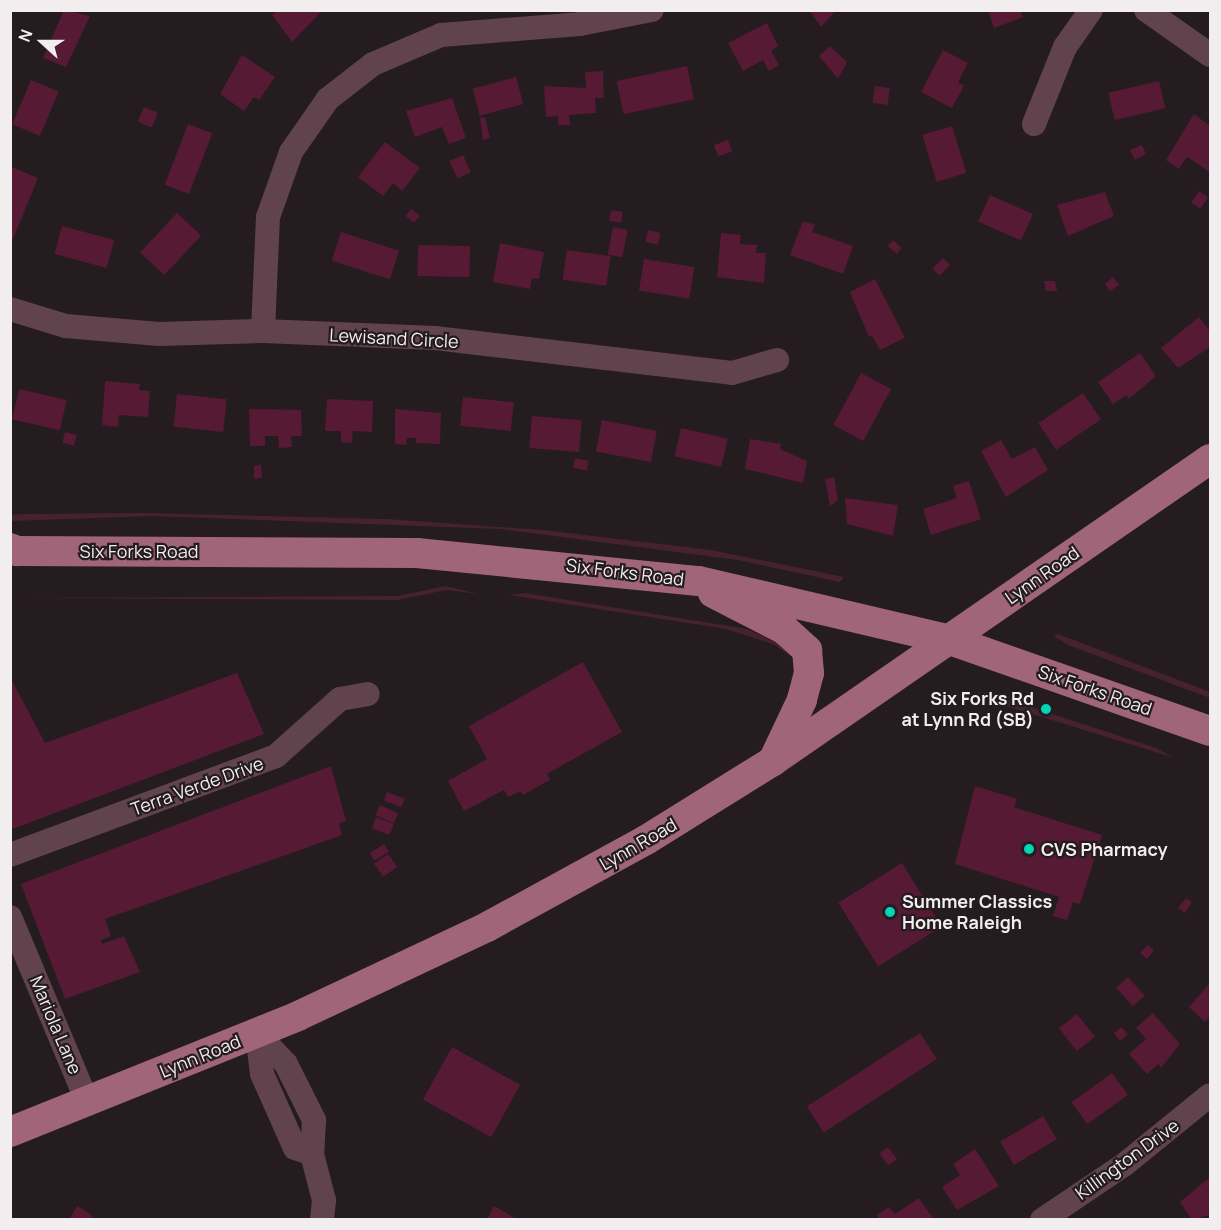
<!DOCTYPE html>
<style>
body{margin:0}
#map{position:relative;width:1221px;height:1230px;overflow:hidden;background:#241c1f;font-family:Manrope,sans-serif}
div>[style]{position:absolute}
.green>*{inset:0;background:#46222f}
.building>*{inset:0;background:#571a34;transform-origin:0 0}
.minor>*{height:24px;margin:-12px;padding:0 12px;transform-origin:12px;border-radius:12px;background:#60434d}
.major>*{height:30px;margin:-15px;padding:0 15px;transform-origin:15px;border-radius:15px;background:#a1657a}
.dots>*{width:16px;height:16px;translate:-50% -50%;box-sizing:border-box;border:3px solid #241c1f;border-radius:50%}
span{translate:-50% -50%;white-space:nowrap;text-align:center;line-height:1.15;-webkit-text-stroke:4.5px #241c1f;paint-order:stroke}
.street-label{font-size:18px;color:#f2edef}
.poi-label{font-size:18px;color:#f2edef;font-weight:700}
.right{translate:-100% -50%;text-align:right}
.left{translate:0 -50%;text-align:left}
.frame{position:absolute;inset:0;border:12px solid #f2edef;pointer-events:none}
.north{position:absolute;left:12px;top:12px;width:60px;height:60px;-webkit-text-stroke:4px #241c1f;paint-order:stroke;rotate:291deg;font-size:16px;font-weight:700;line-height:24px;text-align:center;color:#f2edef}
.north::after{content:'';display:block;margin:auto;width:21px;height:27px;background:#f2edef;clip-path:polygon(50% 0,100% 100%,50% 72%,0 100%)}
</style>
<div id="map">
<div class="green">
<div style="clip-path:polygon(143px 513px,387px 519px,543px 530px,711px 550px,844px 577px,840px 582px,738px 560px,500px 529px,153px 516px,11px 521px,11px 515px,24px 514px)"></div>
<div style="clip-path:polygon(445px 586px,479px 594px,446px 590px,398px 600px,10px 598px,398px 596px)"></div>
<div style="clip-path:polygon(525px 593px,747px 629px,783px 646px,794px 658px,773px 644px,726px 629px,509px 595px)"></div>
<div style="clip-path:polygon(1058px 634px,1210px 692px,1210px 698px,1068px 645px,1054px 636px)"></div>
<div style="clip-path:polygon(986px 692px,1156px 748px,1175px 758px,967px 694px)"></div>
</div>
<div class="building">
<div style="clip-path:polygon(64px 10px,90px 16px,66px 67px,43px 58px)"></div>
<div style="clip-path:polygon(278px 10px,323px 10px,292px 42px,272px 15px)"></div>
<div style="clip-path:polygon(809px 10px,836px 10px,821px 27px)"></div>
<div style="clip-path:polygon(988px 10px,1020px 10px,1023px 17px,994px 28px)"></div>
<div style="clip-path:polygon(767px 23px,778px 46px,771px 51px,779px 65px,769px 71px,763px 60px,743px 71px,728px 43px)"></div>
<div style="clip-path:polygon(830px 46px,847px 62px,838px 79px,819px 56px)"></div>
<div style="clip-path:polygon(943px 50px,968px 63px,958px 82px,964px 86px,952px 108px,921px 92px)"></div>
<div style="clip-path:polygon(242px 55px,275px 77px,259px 100px,254px 97px,244px 111px,220px 94px)"></div>
<div style="left:687px;top:66px;width:34px;height:72px;rotate:78deg"></div>
<div style="clip-path:polygon(603px 71px,604px 98px,595px 98px,596px 113px,569px 115px,570px 125px,558px 125px,558px 116px,546px 117px,544px 86px,586px 88px,585px 72px)"></div>
<div style="left:516px;top:77px;width:28px;height:45px;rotate:75deg"></div>
<div style="left:31px;top:80px;width:30px;height:48px;rotate:23deg"></div>
<div style="left:1159px;top:81px;width:28px;height:52px;rotate:77deg"></div>
<div style="left:875px;top:86px;width:15px;height:17px;rotate:8deg"></div>
<div style="clip-path:polygon(452px 98px,466px 138px,449px 144px,442px 127px,415px 137px,406px 111px)"></div>
<div style="left:144px;top:107px;width:15px;height:16px;rotate:23deg"></div>
<div style="clip-path:polygon(1194px 114px,1210px 126px,1210px 172px,1187px 157px,1179px 169px,1166px 160px)"></div>
<div style="clip-path:polygon(485px 117px,490px 138px,483px 140px,480px 118px)"></div>
<div style="left:188px;top:124px;width:26px;height:65px;rotate:21deg"></div>
<div style="left:952px;top:126px;width:49px;height:31px;rotate:73deg"></div>
<div style="left:728px;top:140px;width:12px;height:15px;rotate:70deg"></div>
<div style="clip-path:polygon(385px 142px,420px 168px,402px 191px,393px 183px,383px 196px,358px 177px)"></div>
<div style="clip-path:polygon(1142px 145px,1146px 154px,1135px 160px,1130px 150px)"></div>
<div style="left:463px;top:155px;width:19px;height:15px;rotate:65deg"></div>
<div style="clip-path:polygon(12px 167px,38px 178px,11px 244px,10px 172px)"></div>
<div style="left:1199px;top:191px;width:11px;height:14px;rotate:34deg"></div>
<div style="clip-path:polygon(1105px 192px,1114px 216px,1068px 236px,1057px 205px)"></div>
<div style="left:990px;top:195px;width:47px;height:29px;rotate:24deg"></div>
<div style="left:411px;top:209px;width:11px;height:9px;rotate:38deg"></div>
<div style="left:611px;top:210px;width:12px;height:11px;rotate:9deg"></div>
<div style="left:177px;top:213px;width:33px;height:54px;rotate:43deg"></div>
<div style="clip-path:polygon(803px 221px,815px 225px,812px 232px,853px 246px,843px 274px,790px 255px)"></div>
<div style="left:62px;top:226px;width:54px;height:29px;rotate:15deg"></div>
<div style="left:613px;top:227px;width:15px;height:28px;rotate:11deg"></div>
<div style="left:648px;top:230px;width:13px;height:12px;rotate:13deg"></div>
<div style="left:341px;top:232px;width:61px;height:30px;rotate:18deg"></div>
<div style="clip-path:polygon(721px 233px,741px 235px,740px 244px,757px 245px,756px 253px,766px 253px,764px 283px,717px 277px)"></div>
<div style="left:893px;top:240px;width:12px;height:8px;rotate:42deg"></div>
<div style="clip-path:polygon(500px 243px,544px 252px,539px 279px,532px 278px,530px 289px,493px 282px)"></div>
<div style="left:418px;top:245px;width:52px;height:31px;rotate:1deg"></div>
<div style="left:567px;top:250px;width:44px;height:30px;rotate:8deg"></div>
<div style="left:943px;top:258px;width:10px;height:15px;rotate:45deg"></div>
<div style="left:644px;top:259px;width:51px;height:32px;rotate:9deg"></div>
<div style="clip-path:polygon(1113px 277px,1119px 285px,1110px 291px,1105px 284px)"></div>
<div style="clip-path:polygon(875px 279px,905px 338px,880px 350px,872px 336px,869px 337px,850px 292px)"></div>
<div style="clip-path:polygon(1044px 281px,1055px 281px,1057px 291px,1046px 291px)"></div>
<div style="clip-path:polygon(1199px 317px,1210px 331px,1210px 347px,1178px 368px,1161px 348px)"></div>
<div style="clip-path:polygon(1140px 353px,1156px 376px,1129px 399px,1126px 395px,1113px 404px,1098px 382px)"></div>
<div style="left:861px;top:373px;width:34px;height:59px;rotate:28deg"></div>
<div style="clip-path:polygon(105px 381px,140px 384px,139px 390px,150px 391px,148px 417px,119px 415px,118px 427px,102px 425px)"></div>
<div style="left:19px;top:389px;width:49px;height:31px;rotate:13deg"></div>
<div style="left:1083px;top:393px;width:32px;height:54px;rotate:56deg"></div>
<div style="left:177px;top:394px;width:50px;height:33px;rotate:6deg"></div>
<div style="left:463px;top:397px;width:51px;height:29px;rotate:6deg"></div>
<div style="clip-path:polygon(327px 399px,373px 401px,372px 432px,353px 431px,352px 443px,341px 442px,341px 431px,325px 431px)"></div>
<div style="clip-path:polygon(249px 409px,301px 410px,302px 436px,291px 436px,292px 447px,279px 448px,278px 436px,265px 436px,265px 446px,250px 446px)"></div>
<div style="clip-path:polygon(395px 409px,441px 413px,440px 444px,416px 443px,416px 438px,407px 438px,406px 445px,395px 444px)"></div>
<div style="left:532px;top:416px;width:50px;height:32px;rotate:5deg"></div>
<div style="left:602px;top:420px;width:56px;height:32px;rotate:11deg"></div>
<div style="left:681px;top:428px;width:48px;height:29px;rotate:13deg"></div>
<div style="left:65px;top:432px;width:12px;height:11px;rotate:14deg"></div>
<div style="clip-path:polygon(750px 439px,781px 444px,780px 449px,807px 461px,803px 483px,745px 469px)"></div>
<div style="clip-path:polygon(1001px 440px,1012px 459px,1035px 447px,1048px 470px,1006px 497px,981px 451px)"></div>
<div style="left:575px;top:458px;width:14px;height:10px;rotate:12deg"></div>
<div style="clip-path:polygon(261px 465px,262px 478px,254px 479px,254px 466px)"></div>
<div style="clip-path:polygon(834px 477px,838px 500px,830px 506px,825px 479px)"></div>
<div style="clip-path:polygon(969px 481px,981px 519px,931px 535px,923px 509px,957px 498px,953px 486px)"></div>
<div style="clip-path:polygon(845px 498px,898px 505px,893px 536px,847px 524px)"></div>
<div style="clip-path:polygon(583px 662px,622px 732px,547px 774px,550px 780px,523px 795px,521px 791px,508px 797px,504px 790px,464px 811px,448px 781px,487px 759px,469px 726px)"></div>
<div style="clip-path:polygon(237px 673px,264px 734px,10px 830px,10px 677px,45px 743px)"></div>
<div style="clip-path:polygon(331px 766px,346px 821px,339px 823px,342px 835px,105px 919px,111px 936px,101px 940px,102px 944px,124px 936px,140px 972px,65px 999px,21px 884px)"></div>
<div style="clip-path:polygon(975px 786px,1017px 799px,1014px 807px,1102px 835px,1080px 904px,1073px 902px,1067px 920px,1053px 916px,1059px 897px,955px 864px)"></div>
<div style="left:387px;top:792px;width:19px;height:9px;rotate:21deg"></div>
<div style="left:380px;top:805px;width:20px;height:11px;rotate:24deg"></div>
<div style="left:376px;top:817px;width:19px;height:12px;rotate:21deg"></div>
<div style="left:384px;top:844px;width:9px;height:17px;rotate:58deg"></div>
<div style="left:388px;top:854px;width:16px;height:17px;rotate:55deg"></div>
<div style="left:902px;top:863px;width:75px;height:75px;rotate:58deg"></div>
<div style="clip-path:polygon(1186px 898px,1192px 902px,1185px 913px,1178px 908px)"></div>
<div style="clip-path:polygon(1148px 945px,1154px 950px,1147px 959px,1140px 953px)"></div>
<div style="left:1128px;top:977px;width:25px;height:16px;rotate:48deg"></div>
<div style="clip-path:polygon(1210px 983px,1210px 1016px,1205px 1022px,1189px 1007px)"></div>
<div style="clip-path:polygon(1153px 1013px,1180px 1044px,1161px 1068px,1158px 1064px,1147px 1074px,1129px 1054px,1146px 1039px,1136px 1028px)"></div>
<div style="left:1077px;top:1014px;width:29px;height:23px;rotate:52deg"></div>
<div style="clip-path:polygon(1121px 1027px,1128px 1034px,1120px 1041px,1114px 1033px)"></div>
<div style="left:920px;top:1033px;width:31px;height:135px;rotate:57deg"></div>
<div style="left:452px;top:1047px;width:78px;height:60px;rotate:29deg"></div>
<div style="left:1112px;top:1073px;width:27px;height:50px;rotate:54deg"></div>
<div style="left:1043px;top:1116px;width:27px;height:50px;rotate:59deg"></div>
<div style="left:888px;top:1147px;width:15px;height:11px;rotate:53deg"></div>
<div style="clip-path:polygon(975px 1149px,999px 1186px,957px 1210px,942px 1187px,960px 1175px,953px 1164px)"></div>
<div style="clip-path:polygon(1210px 1177px,1210px 1215px,1192px 1220px,1180px 1202px)"></div>
<div style="clip-path:polygon(919px 1198px,934px 1220px,879px 1220px,877px 1215px,889px 1207px,895px 1214px)"></div>
<div style="clip-path:polygon(77px 1206px,89px 1213px,94px 1220px,69px 1220px)"></div>
<div style="clip-path:polygon(494px 1206px,518px 1220px,487px 1220px)"></div>
</div>
<div class="minor">
<div style="left:1146px;top:10px;width:78px;rotate:35.1deg"></div>
<div style="left:1034px;top:124px;width:83px;rotate:-68.1deg"></div>
<div style="left:1065px;top:47px;width:45px;rotate:-54.9deg"></div>
<div style="left:10px;top:309px;width:59px;rotate:16.9deg"></div>
<div style="left:66px;top:326px;width:93px;rotate:4.9deg"></div>
<div style="left:159px;top:334px;width:104px;rotate:-1.7deg"></div>
<div style="left:263px;top:331px;width:172px;rotate:2.3deg"></div>
<div style="left:435px;top:338px;width:299px;rotate:6.7deg"></div>
<div style="left:732px;top:373px;width:47px;rotate:-16.1deg"></div>
<div style="left:263px;top:331px;width:114px;rotate:-87.5deg"></div>
<div style="left:268px;top:217px;width:69px;rotate:-70.5deg"></div>
<div style="left:291px;top:152px;width:65px;rotate:-55.1deg"></div>
<div style="left:328px;top:99px;width:57px;rotate:-37.9deg"></div>
<div style="left:373px;top:64px;width:74px;rotate:-23.1deg"></div>
<div style="left:441px;top:35px;width:139px;rotate:-4.5deg"></div>
<div style="left:580px;top:24px;width:73px;rotate:-11deg"></div>
<div style="left:10px;top:855px;width:284px;rotate:-20.4deg"></div>
<div style="left:276px;top:756px;width:86px;rotate:-41.7deg"></div>
<div style="left:340px;top:699px;width:28px;rotate:-10deg"></div>
<div style="left:10px;top:917px;width:199px;rotate:67.3deg"></div>
<div style="left:257px;top:1033px;width:42px;rotate:46.9deg"></div>
<div style="left:286px;top:1064px;width:63px;rotate:63.4deg"></div>
<div style="left:314px;top:1120px;width:34px;rotate:93deg"></div>
<div style="left:312px;top:1154px;width:48px;rotate:75.4deg"></div>
<div style="left:324px;top:1200px;width:20px;rotate:96deg"></div>
<div style="left:257px;top:1033px;width:41px;rotate:83deg"></div>
<div style="left:262px;top:1074px;width:81px;rotate:66deg"></div>
<div style="left:295px;top:1148px;width:18px;rotate:19deg"></div>
<div style="left:1042px;top:1220px;width:100px;rotate:-34deg"></div>
<div style="left:1125px;top:1164px;width:109px;rotate:-39.1deg"></div>
</div>
<div class="major">
<div style="left:10px;top:548px;width:8px;rotate:23deg"></div>
<div style="left:17px;top:551px;width:400px;rotate:0.3deg"></div>
<div style="left:417px;top:553px;width:283px;rotate:5.7deg"></div>
<div style="left:699px;top:581px;width:258px;rotate:13.2deg"></div>
<div style="left:950px;top:640px;width:275px;rotate:19.3deg"></div>
<div style="left:713px;top:593px;width:81px;rotate:27.2deg"></div>
<div style="left:785px;top:630px;width:30px;rotate:42deg"></div>
<div style="left:807px;top:650px;width:23px;rotate:85deg"></div>
<div style="left:809px;top:673px;width:28px;rotate:105deg"></div>
<div style="left:802px;top:700px;width:68px;rotate:115.4deg"></div>
<div style="left:10px;top:1132px;width:310px;rotate:-21.9deg"></div>
<div style="left:298px;top:1016px;width:209px;rotate:-25.2deg"></div>
<div style="left:487px;top:927px;width:181px;rotate:-28.7deg"></div>
<div style="left:646px;top:840px;width:150px;rotate:-31.9deg"></div>
<div style="left:773px;top:761px;width:531px;rotate:-34.65deg"></div>
</div>
<div class="dots">
<div style="left:1046px;top:709px;background:#02d5b6"></div>
<div style="left:1029px;top:849px;background:#02d5b6"></div>
<div style="left:890px;top:912px;background:#02d5b6"></div>
</div>
<div class="street-label">
<span style="left:394px;top:338px;rotate:3deg">Lewisand Circle</span>
<span style="left:139px;top:551px">Six Forks Road</span>
<span style="left:625px;top:572px;rotate:7deg">Six Forks Road</span>
<span style="left:1042px;top:575px;rotate:-35deg">Lynn Road</span>
<span style="left:1095px;top:690px;rotate:19deg">Six Forks Road</span>
<span style="left:197px;top:786px;rotate:-20deg">Terra Verde Drive</span>
<span style="left:638px;top:844px;rotate:-30deg">Lynn Road</span>
<span style="left:56px;top:1025px;rotate:67deg">Mariola Lane</span>
<span style="left:200px;top:1056px;rotate:-22deg">Lynn Road</span>
<span style="left:1127px;top:1159px;rotate:-36deg">Killington Drive</span>
</div>
<div class="poi-label">
<span class="right" style="left:1034px;top:709px">Six Forks Rd<br>at Lynn Rd (SB)</span>
<span class="left" style="left:1041px;top:849px">CVS Pharmacy</span>
<span class="left" style="left:902px;top:912px">Summer Classics<br>Home Raleigh</span>
</div>
<div class="frame"></div>
<div class="north">N</div>
</div>
